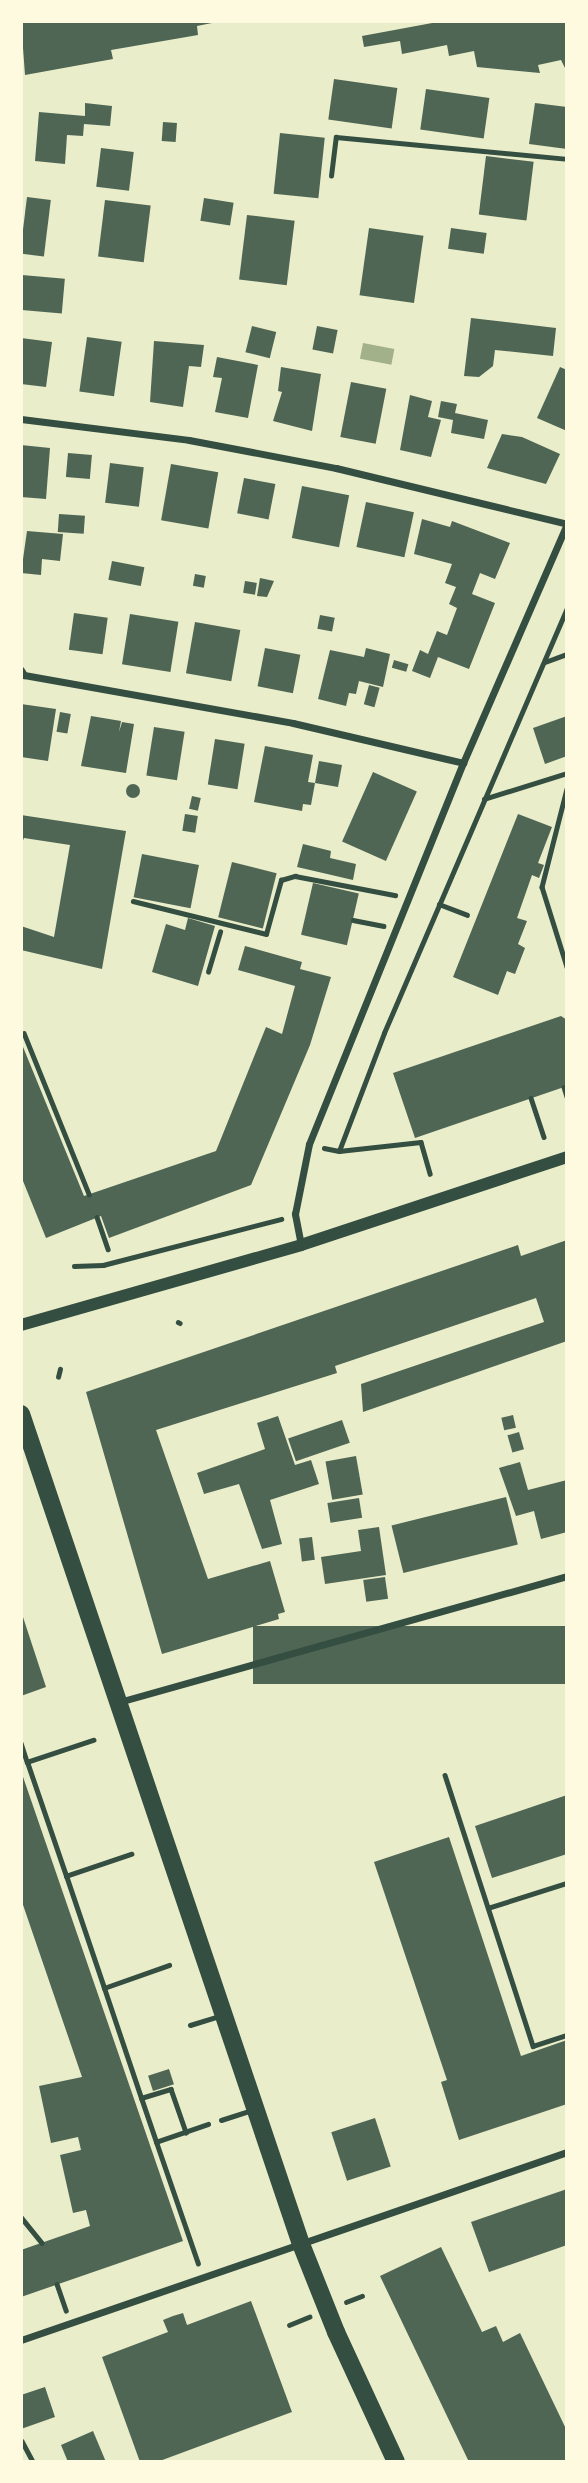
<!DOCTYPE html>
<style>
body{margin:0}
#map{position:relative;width:588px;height:2483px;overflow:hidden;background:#e9edc9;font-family:Bitter,serif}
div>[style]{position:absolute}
.water>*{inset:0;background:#a3b18a;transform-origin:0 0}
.building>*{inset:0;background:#4f6655;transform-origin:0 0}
.round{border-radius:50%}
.path>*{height:4.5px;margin:-2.25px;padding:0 2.25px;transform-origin:2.25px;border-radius:2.25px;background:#344e41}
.service>*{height:5px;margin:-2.5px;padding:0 2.5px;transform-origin:2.5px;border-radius:2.5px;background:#344e41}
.minor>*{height:7px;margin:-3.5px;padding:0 3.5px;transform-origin:3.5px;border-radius:3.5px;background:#344e41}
.tertiary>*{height:12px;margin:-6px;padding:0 6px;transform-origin:6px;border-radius:6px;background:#344e41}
.primary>*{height:18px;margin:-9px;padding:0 9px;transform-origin:9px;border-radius:9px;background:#344e41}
span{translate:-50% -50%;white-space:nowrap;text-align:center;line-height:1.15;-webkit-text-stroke:6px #fefae0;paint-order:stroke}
.frame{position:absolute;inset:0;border:23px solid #fefae0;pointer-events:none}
</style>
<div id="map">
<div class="water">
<div style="left:363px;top:343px;width:32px;height:16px;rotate:11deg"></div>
</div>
<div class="building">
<div style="clip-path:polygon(21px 21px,217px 21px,217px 22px,197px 26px,198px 35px,111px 50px,113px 59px,25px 75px)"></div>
<div style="clip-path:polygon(443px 21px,567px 21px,567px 72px,561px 60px,538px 65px,540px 73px,477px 67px,474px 51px,449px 56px,447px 45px,402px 54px,400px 41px,364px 47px,362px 36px)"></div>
<div style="left:334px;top:79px;width:64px;height:41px;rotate:8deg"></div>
<div style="left:426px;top:89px;width:64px;height:41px;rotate:8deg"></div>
<div style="clip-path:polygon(85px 103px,112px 106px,110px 126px,84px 124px,83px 136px,67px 135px,65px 164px,35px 161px,39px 112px,85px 116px)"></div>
<div style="clip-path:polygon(535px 103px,567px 107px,567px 149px,529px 144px)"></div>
<div style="left:163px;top:122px;width:14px;height:19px;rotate:4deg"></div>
<div style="left:280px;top:133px;width:45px;height:61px;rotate:6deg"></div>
<div style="left:101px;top:148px;width:33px;height:39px;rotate:7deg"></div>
<div style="left:486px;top:156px;width:48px;height:59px;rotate:7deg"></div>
<div style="left:27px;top:197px;width:24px;height:57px;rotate:7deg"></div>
<div style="left:204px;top:198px;width:30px;height:23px;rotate:9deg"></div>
<div style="left:105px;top:200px;width:46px;height:57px;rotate:7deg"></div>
<div style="left:247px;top:215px;width:48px;height:65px;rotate:7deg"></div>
<div style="left:369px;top:228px;width:55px;height:68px;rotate:8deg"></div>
<div style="left:451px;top:228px;width:36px;height:21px;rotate:8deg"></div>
<div style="left:22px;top:275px;width:43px;height:35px;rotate:5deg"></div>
<div style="clip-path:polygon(471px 318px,556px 328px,553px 356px,495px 350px,493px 366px,479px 377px,464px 376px)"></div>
<div style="left:252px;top:326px;width:25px;height:27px;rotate:14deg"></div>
<div style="left:317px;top:326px;width:21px;height:24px;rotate:11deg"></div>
<div style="left:87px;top:337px;width:35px;height:55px;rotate:8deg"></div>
<div style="clip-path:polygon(21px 338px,52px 342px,46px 387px,21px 384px)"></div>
<div style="clip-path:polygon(154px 341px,204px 345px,201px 367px,189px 366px,183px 407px,150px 402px)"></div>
<div style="clip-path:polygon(217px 357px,258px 365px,248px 418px,215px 412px,222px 378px,213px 377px)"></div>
<div style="clip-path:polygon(281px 367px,321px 374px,312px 431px,273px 421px,282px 392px,278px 391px)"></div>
<div style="clip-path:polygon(560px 367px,567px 370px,567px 431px,537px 418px)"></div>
<div style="left:351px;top:382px;width:36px;height:56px;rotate:11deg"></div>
<div style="clip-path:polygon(410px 395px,432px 401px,428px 417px,441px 420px,431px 457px,400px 450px)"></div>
<div style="clip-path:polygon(441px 401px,457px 404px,455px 413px,488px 420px,484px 439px,451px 433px,453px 420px,438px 417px)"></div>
<div style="clip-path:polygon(502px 434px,522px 437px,560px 454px,546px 484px,487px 468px)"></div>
<div style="clip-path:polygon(21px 445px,50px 448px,46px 499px,21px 497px)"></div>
<div style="left:68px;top:453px;width:24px;height:24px;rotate:5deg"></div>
<div style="left:110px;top:463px;width:34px;height:40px;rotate:7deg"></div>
<div style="left:171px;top:464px;width:48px;height:57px;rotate:10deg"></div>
<div style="left:244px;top:478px;width:32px;height:36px;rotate:11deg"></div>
<div style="left:302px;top:486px;width:48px;height:53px;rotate:11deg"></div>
<div style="left:366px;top:502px;width:49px;height:46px;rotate:12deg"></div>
<div style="left:59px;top:514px;width:26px;height:18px;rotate:4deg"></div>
<div style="clip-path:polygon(422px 519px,450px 527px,452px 521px,510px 543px,495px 579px,480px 573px,472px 594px,495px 603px,469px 669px,438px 657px,430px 678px,412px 671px,420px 650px,428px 654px,437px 631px,447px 635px,457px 608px,449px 604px,456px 587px,445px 583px,452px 564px,414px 554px)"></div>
<div style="clip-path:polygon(27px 531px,63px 534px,60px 561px,42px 559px,41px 575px,21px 573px)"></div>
<div style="left:112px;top:561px;width:33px;height:19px;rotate:11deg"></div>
<div style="left:195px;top:574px;width:11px;height:12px;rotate:10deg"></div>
<div style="clip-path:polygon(260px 578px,274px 581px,267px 597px,257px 596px)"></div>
<div style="left:245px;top:581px;width:12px;height:12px;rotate:9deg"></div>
<div style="left:74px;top:613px;width:34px;height:37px;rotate:8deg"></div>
<div style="left:130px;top:614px;width:49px;height:51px;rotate:9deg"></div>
<div style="left:320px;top:615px;width:15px;height:14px;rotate:11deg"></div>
<div style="left:195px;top:622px;width:46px;height:52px;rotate:10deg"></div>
<div style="left:265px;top:648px;width:36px;height:39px;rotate:11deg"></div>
<div style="clip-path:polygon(366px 648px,390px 654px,383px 687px,359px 681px,356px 694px,349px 693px,346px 706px,318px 699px,330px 650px,364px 657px)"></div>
<div style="left:394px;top:660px;width:15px;height:8px;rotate:16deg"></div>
<div style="left:369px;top:685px;width:11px;height:20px;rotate:15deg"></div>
<div style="clip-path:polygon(21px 704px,56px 709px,48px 761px,21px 757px)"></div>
<div style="left:60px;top:712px;width:11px;height:20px;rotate:10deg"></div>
<div style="clip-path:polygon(91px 716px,121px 721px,119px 732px,122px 722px,134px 724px,126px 773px,81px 766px)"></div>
<div style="clip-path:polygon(567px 716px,567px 756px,545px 764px,533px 728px)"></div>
<div style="left:154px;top:727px;width:31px;height:49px;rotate:9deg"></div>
<div style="left:215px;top:739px;width:30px;height:46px;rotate:9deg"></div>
<div style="clip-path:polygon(265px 746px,313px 755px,308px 782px,315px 783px,319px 761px,342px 765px,338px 787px,315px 783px,311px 805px,303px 804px,302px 811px,254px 802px)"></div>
<div style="left:373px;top:772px;width:48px;height:76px;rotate:24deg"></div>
<div class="round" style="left:126px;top:784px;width:14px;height:14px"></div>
<div style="left:192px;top:796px;width:9px;height:13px;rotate:13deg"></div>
<div style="left:185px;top:814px;width:13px;height:17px;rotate:9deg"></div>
<div style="clip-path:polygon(518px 814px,552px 827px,538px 863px,544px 865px,539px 878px,532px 875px,517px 918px,527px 921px,518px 944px,525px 948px,515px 974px,507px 971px,498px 995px,453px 977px)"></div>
<div style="clip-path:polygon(21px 815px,126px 831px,102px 969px,21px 950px,21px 926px,54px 937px,70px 845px,24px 838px,21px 845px)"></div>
<div style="clip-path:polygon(303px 844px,331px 851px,330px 858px,356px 864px,353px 880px,297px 867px)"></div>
<div style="left:142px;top:854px;width:58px;height:44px;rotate:11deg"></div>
<div style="left:232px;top:862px;width:46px;height:57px;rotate:14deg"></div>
<div style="left:313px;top:883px;width:47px;height:53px;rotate:13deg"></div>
<div style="clip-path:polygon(188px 918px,215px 926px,198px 986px,152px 972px,166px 924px,185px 930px)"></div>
<div style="clip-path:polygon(245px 946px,302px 962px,300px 969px,331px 977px,310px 1045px,251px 1185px,109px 1238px,101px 1216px,46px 1238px,21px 1176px,21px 1042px,84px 1196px,216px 1151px,266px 1027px,282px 1034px,295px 986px,238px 970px)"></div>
<div style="clip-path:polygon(561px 1016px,567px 1020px,567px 1086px,415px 1138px,393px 1073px)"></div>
<div style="clip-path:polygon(567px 1240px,567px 1341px,363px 1412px,361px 1384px,544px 1322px,536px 1298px,335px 1366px,337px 1373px,156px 1430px,208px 1579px,270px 1561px,285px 1612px,278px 1614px,279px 1619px,162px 1654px,86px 1392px,518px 1245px,521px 1256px)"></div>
<div style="left:513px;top:1415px;width:13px;height:12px;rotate:77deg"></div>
<div style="clip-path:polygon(278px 1416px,295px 1465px,311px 1460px,319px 1484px,270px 1500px,282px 1544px,262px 1549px,239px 1484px,204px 1494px,197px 1473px,265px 1449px,257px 1423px)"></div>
<div style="left:342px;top:1420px;width:24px;height:57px;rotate:71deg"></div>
<div style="left:519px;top:1432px;width:18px;height:12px;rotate:74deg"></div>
<div style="left:356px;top:1456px;width:39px;height:31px;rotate:80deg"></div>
<div style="clip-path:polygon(520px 1462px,528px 1490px,567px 1480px,567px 1532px,541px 1539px,534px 1511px,516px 1516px,499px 1468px)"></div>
<div style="left:506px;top:1497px;width:49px;height:118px;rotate:76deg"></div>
<div style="left:359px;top:1498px;width:20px;height:32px;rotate:81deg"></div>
<div style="clip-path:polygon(379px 1527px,386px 1575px,325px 1584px,321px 1557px,361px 1551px,358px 1530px)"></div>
<div style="left:312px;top:1537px;width:23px;height:13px;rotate:83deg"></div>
<div style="left:385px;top:1577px;width:22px;height:22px;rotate:82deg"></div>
<div style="clip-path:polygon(21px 1611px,46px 1687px,21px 1696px)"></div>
<div style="left:567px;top:1626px;width:58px;height:314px;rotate:90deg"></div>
<div style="clip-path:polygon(21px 1771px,183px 2241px,21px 2297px,21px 2250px,90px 2226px,86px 2210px,73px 2213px,60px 2155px,81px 2150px,78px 2137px,51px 2143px,39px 2086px,82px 2077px,21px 1899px)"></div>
<div style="clip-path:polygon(567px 1795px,567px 1854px,492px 1878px,475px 1826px)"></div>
<div style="clip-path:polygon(449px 1837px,521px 2056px,567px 2040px,567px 2104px,459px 2140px,441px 2082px,447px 2080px,374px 1862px)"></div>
<div style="left:169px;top:2069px;width:16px;height:22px;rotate:72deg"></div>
<div style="left:375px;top:2118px;width:51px;height:46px;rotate:72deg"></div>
<div style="clip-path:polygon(567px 2189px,567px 2245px,489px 2272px,471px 2222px)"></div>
<div style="clip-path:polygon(441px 2247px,482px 2332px,496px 2326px,503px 2342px,520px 2333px,567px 2431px,567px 2462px,469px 2462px,380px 2276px)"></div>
<div style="clip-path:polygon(251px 2301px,292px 2412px,157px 2462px,140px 2462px,102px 2357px,168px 2332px,163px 2320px,173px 2316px,183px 2313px,187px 2325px)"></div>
<div style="clip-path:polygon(45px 2387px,55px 2417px,21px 2429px,21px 2395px)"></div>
<div style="clip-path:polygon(93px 2431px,106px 2462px,68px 2462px,61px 2445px)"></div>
</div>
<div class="path">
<div style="left:331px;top:176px;width:39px;rotate:-83deg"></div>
<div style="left:336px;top:137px;width:232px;rotate:5.4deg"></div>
<div style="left:545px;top:662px;width:23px;rotate:-20deg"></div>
<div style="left:567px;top:789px;width:101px;rotate:104.3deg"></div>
<div style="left:542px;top:887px;width:84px;rotate:72.6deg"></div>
<div style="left:484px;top:799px;width:87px;rotate:-17.4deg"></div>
<div style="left:133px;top:901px;width:137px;rotate:13.9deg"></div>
<div style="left:266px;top:934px;width:56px;rotate:-74.5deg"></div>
<div style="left:281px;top:880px;width:15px;rotate:-16deg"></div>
<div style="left:295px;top:876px;width:102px;rotate:10.8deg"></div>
<div style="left:439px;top:904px;width:30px;rotate:21deg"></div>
<div style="left:353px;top:920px;width:31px;rotate:11deg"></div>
<div style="left:208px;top:972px;width:42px;rotate:-73.3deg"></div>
<div style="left:24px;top:1033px;width:174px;rotate:68deg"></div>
<div style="left:564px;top:1087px;width:10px;rotate:73deg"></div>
<div style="left:531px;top:1098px;width:41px;rotate:71.6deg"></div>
<div style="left:324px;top:1148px;width:15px;rotate:11deg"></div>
<div style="left:339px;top:1151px;width:126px;rotate:-69.1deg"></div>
<div style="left:384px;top:1033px;width:462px;rotate:-66.7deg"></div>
<div style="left:339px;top:1151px;width:82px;rotate:-6.3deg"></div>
<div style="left:421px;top:1142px;width:33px;rotate:74deg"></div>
<div style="left:97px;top:1217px;width:34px;rotate:71deg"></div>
<div style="left:74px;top:1266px;width:29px;rotate:-2deg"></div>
<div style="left:103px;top:1265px;width:184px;rotate:-14.5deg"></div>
<div style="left:178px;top:1322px;width:2px;rotate:27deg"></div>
<div style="left:58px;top:1377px;width:8px;rotate:-76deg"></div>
<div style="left:21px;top:1743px;width:20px;rotate:72deg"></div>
<div style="left:445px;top:1775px;width:285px;rotate:72deg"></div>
<div style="left:533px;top:2046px;width:36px;rotate:-18deg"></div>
<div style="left:66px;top:1876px;width:120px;rotate:-108.9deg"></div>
<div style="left:27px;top:1762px;width:70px;rotate:-18.4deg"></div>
<div style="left:488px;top:1908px;width:83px;rotate:-17.6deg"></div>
<div style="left:104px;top:1988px;width:118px;rotate:-108.7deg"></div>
<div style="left:66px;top:1876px;width:69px;rotate:-18.7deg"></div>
<div style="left:141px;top:2098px;width:116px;rotate:-108.6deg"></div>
<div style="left:104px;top:1988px;width:69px;rotate:-19.5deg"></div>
<div style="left:156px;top:2142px;width:46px;rotate:-108.8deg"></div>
<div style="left:141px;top:2098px;width:31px;rotate:-17deg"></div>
<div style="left:171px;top:2089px;width:46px;rotate:70.8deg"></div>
<div style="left:21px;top:2217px;width:33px;rotate:51deg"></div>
<div style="left:198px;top:2264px;width:129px;rotate:-109deg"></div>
<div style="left:156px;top:2142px;width:55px;rotate:-19.1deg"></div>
<div style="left:57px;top:2284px;width:28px;rotate:71deg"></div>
<div style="left:346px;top:2302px;width:17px;rotate:-21deg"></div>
<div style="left:289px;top:2325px;width:22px;rotate:-22deg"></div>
<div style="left:22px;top:2441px;width:24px;rotate:62deg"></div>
</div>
<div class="service">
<div style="left:190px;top:2025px;width:31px;rotate:-17deg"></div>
<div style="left:221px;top:2120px;width:33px;rotate:-18deg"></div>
</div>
<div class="minor">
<div style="left:21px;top:419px;width:169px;rotate:7.1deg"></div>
<div style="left:189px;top:440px;width:150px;rotate:10.8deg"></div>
<div style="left:336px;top:468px;width:238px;rotate:13.6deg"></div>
<div style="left:21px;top:670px;width:6px;rotate:59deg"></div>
<div style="left:24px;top:675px;width:273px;rotate:10.1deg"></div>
<div style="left:293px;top:723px;width:175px;rotate:13.2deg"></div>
<div style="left:301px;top:1245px;width:32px;rotate:-101deg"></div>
<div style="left:295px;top:1214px;width:71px;rotate:-78.7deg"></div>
<div style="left:309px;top:1144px;width:411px;rotate:-68deg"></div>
<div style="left:463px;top:763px;width:261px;rotate:-66.5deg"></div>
<div style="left:119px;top:1702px;width:465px;rotate:-15.7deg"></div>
<div style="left:21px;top:2340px;width:577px;rotate:-19deg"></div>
</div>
<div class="tertiary">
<div style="left:21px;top:1325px;width:291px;rotate:-15.9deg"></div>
<div style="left:301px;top:1245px;width:280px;rotate:-18.3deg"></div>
</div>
<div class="primary">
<div style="left:21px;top:1414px;width:876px;rotate:71.36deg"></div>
<div style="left:301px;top:2244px;width:95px;rotate:68.3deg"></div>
<div style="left:336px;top:2332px;width:143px;rotate:65.2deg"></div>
</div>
<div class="frame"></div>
</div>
